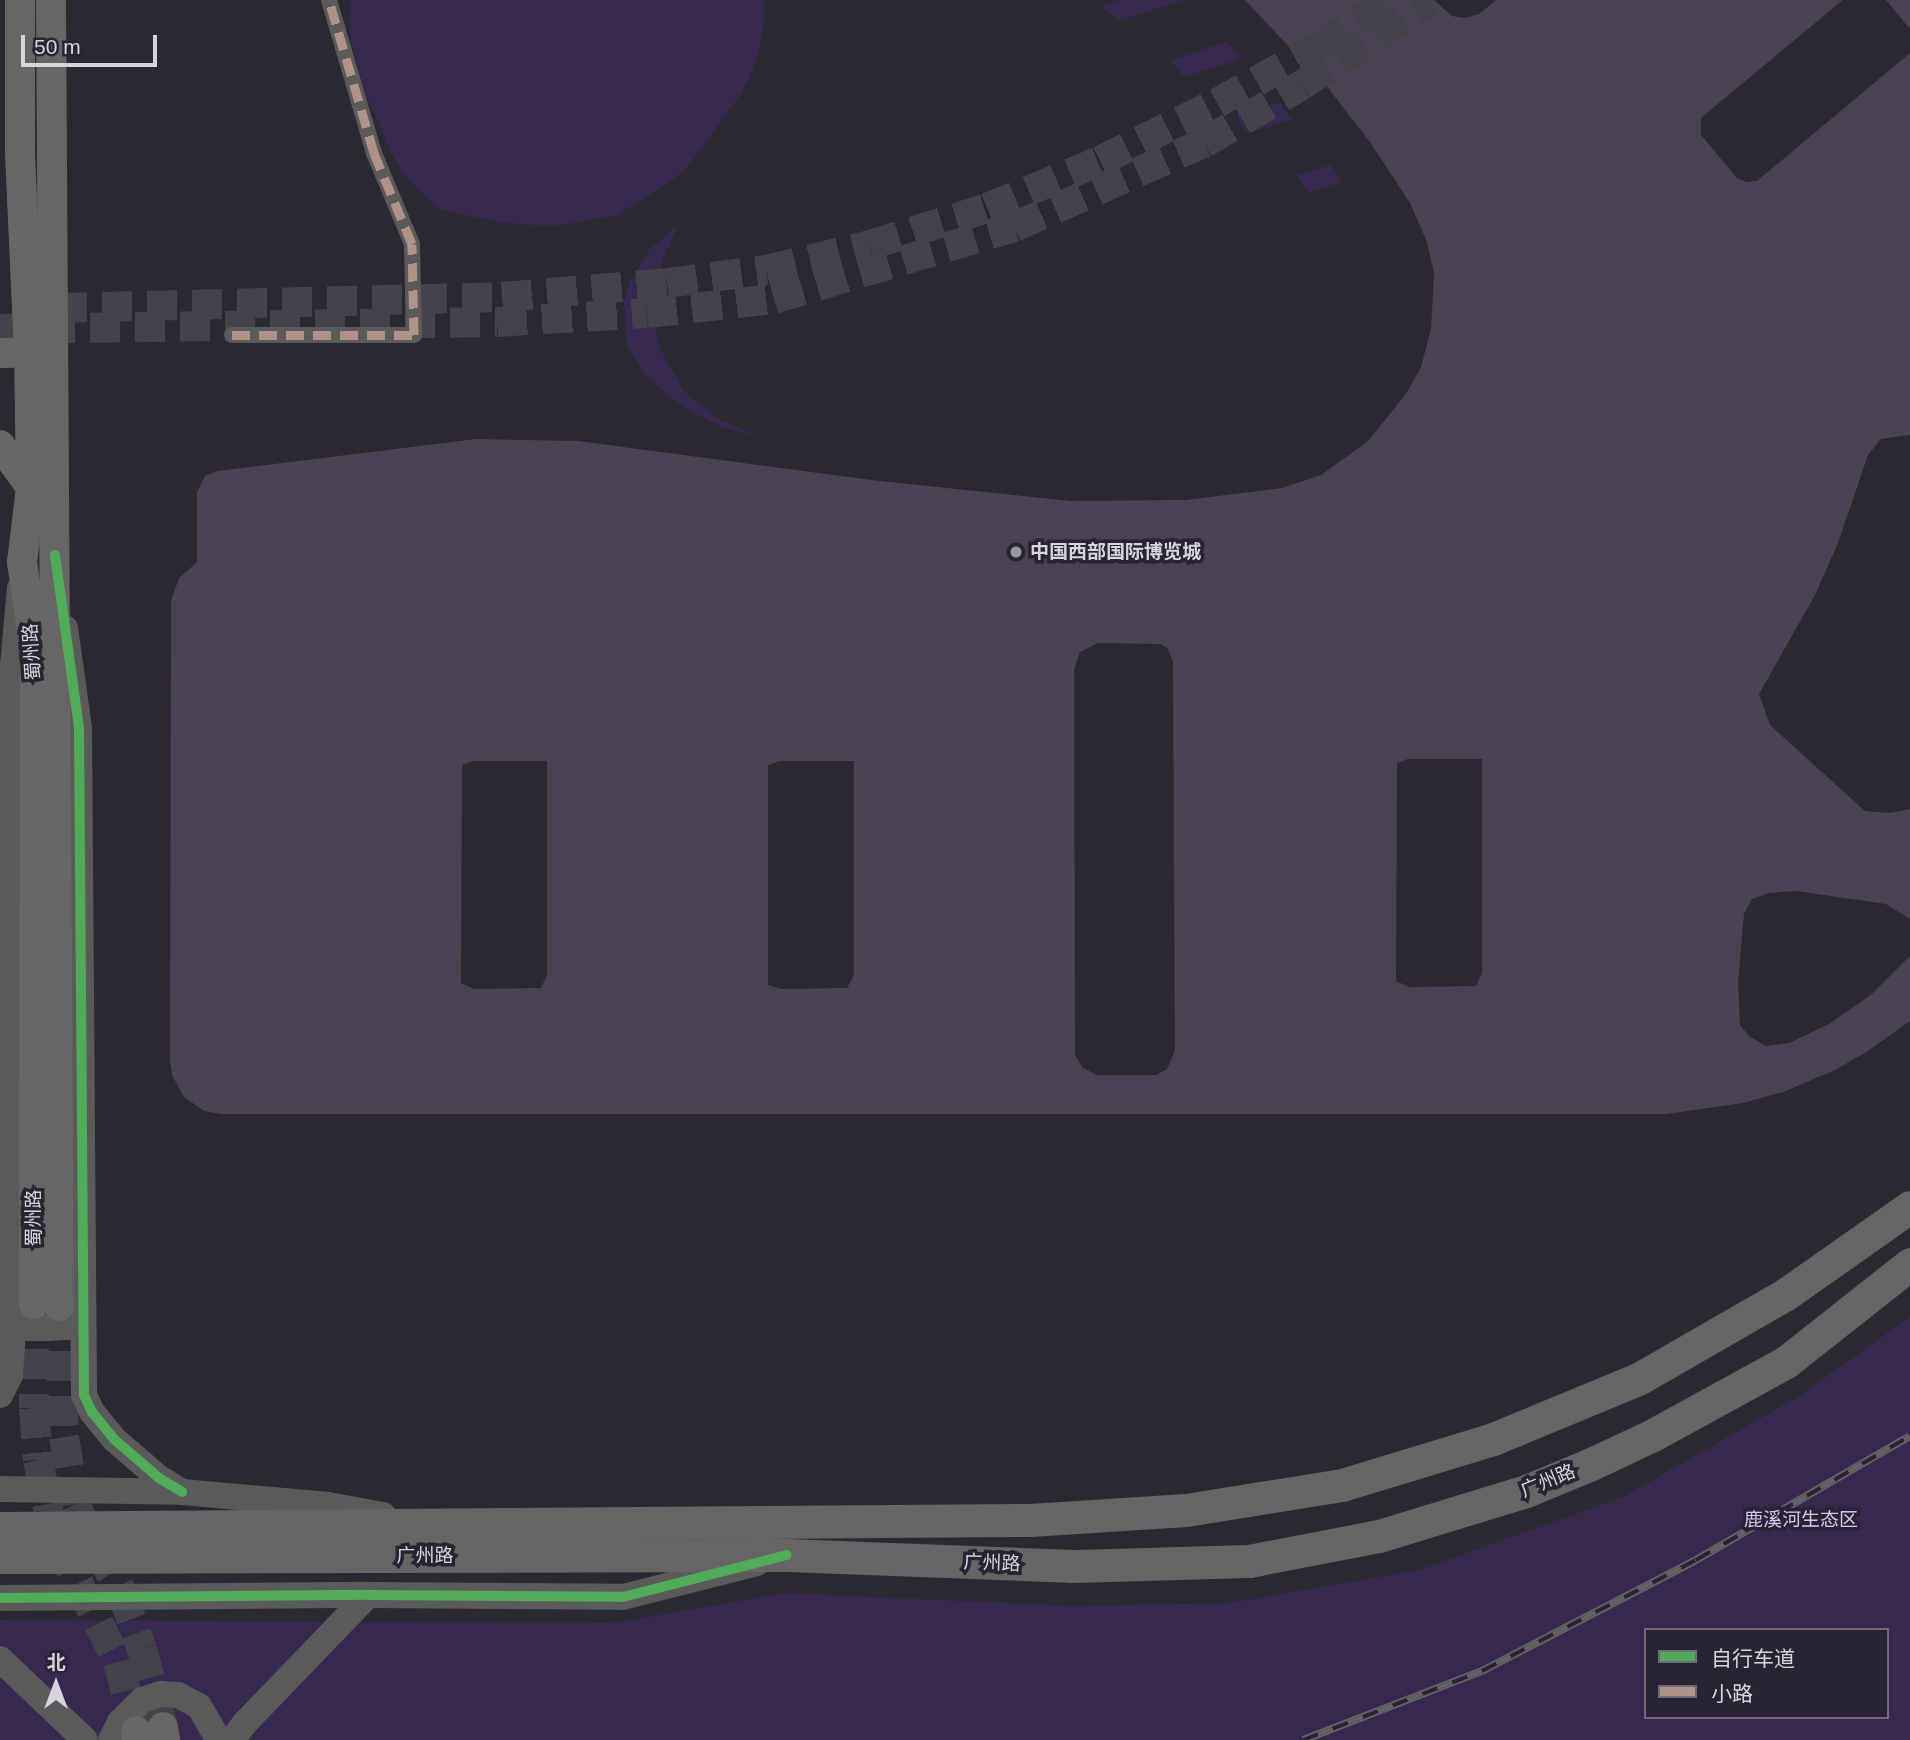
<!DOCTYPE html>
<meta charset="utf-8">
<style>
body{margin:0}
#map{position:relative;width:1910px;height:1740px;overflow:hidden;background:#2a2830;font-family:Arial,"Noto Sans SC",sans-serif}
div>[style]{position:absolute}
.green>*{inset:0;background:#36284f}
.building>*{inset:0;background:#494355}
.secondary-tunnel>*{height:30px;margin-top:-15px;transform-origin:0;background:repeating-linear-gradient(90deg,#44424a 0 30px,transparent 0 45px)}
.pedestrian>*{height:16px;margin:-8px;padding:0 8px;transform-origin:8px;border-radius:8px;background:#5b5a5a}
.tertiary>*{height:26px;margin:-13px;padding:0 13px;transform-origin:13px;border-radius:13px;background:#5b5a5a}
.secondary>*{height:30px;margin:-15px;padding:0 15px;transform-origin:15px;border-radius:15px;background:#676665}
.primary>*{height:33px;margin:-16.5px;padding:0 16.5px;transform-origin:16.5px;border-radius:16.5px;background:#666464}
.rail>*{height:8px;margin-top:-4px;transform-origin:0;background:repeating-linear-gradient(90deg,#292433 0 16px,#636264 0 32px);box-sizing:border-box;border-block:2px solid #636264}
.quiet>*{height:9px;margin-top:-4.5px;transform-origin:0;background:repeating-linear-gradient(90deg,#af9288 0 18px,transparent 0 27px)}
.cycleway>*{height:10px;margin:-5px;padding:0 5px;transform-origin:5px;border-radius:5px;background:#51ab58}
.dots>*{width:19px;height:19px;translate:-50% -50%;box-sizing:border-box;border:4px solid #292433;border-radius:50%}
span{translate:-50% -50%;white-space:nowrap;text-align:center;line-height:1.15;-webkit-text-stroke:7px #292433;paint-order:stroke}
.poi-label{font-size:19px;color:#d7d4de;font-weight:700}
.left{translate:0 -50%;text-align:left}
.street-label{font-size:19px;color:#d7d4de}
.park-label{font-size:19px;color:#d4c7f2}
.legend{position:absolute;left:1644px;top:1628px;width:245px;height:91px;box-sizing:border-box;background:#292433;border:2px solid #6f6a77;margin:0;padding:9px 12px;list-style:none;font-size:21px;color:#d7d4de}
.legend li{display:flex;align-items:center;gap:14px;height:35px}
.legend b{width:35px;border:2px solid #6f6a77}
.north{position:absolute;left:21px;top:1649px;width:70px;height:70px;-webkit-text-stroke:5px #292433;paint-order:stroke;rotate:0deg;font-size:19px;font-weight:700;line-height:28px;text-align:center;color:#d7d4de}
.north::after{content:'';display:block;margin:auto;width:24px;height:32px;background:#d7d4de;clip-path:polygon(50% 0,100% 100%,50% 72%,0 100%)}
.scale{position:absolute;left:21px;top:35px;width:136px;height:32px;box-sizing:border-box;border:4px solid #d7d4de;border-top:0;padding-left:9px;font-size:21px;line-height:24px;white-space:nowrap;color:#d7d4de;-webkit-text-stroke:5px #292433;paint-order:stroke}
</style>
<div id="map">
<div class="green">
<div style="clip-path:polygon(350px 0,764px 0,765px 13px,758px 57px,741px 94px,687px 168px,669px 183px,617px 215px,563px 225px,533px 225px,498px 222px,441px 210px,407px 179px,394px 158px,364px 91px,350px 35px)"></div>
<div style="clip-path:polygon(1119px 0,1184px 0,1118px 21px,1101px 6px)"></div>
<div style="clip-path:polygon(1226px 41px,1241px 59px,1184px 77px,1170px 61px)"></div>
<div style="clip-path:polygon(1279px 102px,1292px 120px,1247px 133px,1236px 116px)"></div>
<div style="clip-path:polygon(1331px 165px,1342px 182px,1308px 193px,1296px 175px)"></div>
<div style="clip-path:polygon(679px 224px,664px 257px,656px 294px,656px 333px,662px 352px,684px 391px,699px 404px,720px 420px,762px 437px,721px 427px,678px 404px,644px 374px,627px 345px,624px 302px,630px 281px,649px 250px)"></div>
<div style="clip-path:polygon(evenodd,1910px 1317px,1910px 1740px,0 1740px,0 1620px,614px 1623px,784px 1593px,1073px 1606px,1230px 1603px,1419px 1570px,1623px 1497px,1799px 1396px,1910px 1317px,1646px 1630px,1887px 1630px,1887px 1717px,1646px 1717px,1646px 1630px)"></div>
</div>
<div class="building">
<div style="clip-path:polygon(evenodd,1245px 0,1434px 0,1452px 16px,1464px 18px,1479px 14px,1496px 0,1843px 0,1701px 118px,1701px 135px,1737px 178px,1747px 182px,1757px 181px,1910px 53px,1910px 435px,1881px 439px,1868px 455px,1838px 543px,1815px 595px,1759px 694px,1770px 725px,1865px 811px,1889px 813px,1910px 809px,1910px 919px,1886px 904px,1796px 891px,1769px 893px,1752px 899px,1744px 914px,1738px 984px,1740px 1025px,1749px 1036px,1766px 1046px,1789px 1043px,1829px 1024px,1872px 994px,1910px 956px,1910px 1021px,1865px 1053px,1835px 1070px,1783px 1092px,1743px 1103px,1667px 1114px,220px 1114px,204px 1111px,184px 1097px,172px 1075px,170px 1062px,171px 601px,179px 578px,197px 562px,197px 492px,205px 476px,217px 471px,476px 439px,578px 441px,871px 480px,1071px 501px,1186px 500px,1282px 488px,1321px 475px,1367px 442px,1406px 394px,1421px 367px,1431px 329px,1434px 273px,1427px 242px,1410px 203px,1370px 142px,1328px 88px,1245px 0,1098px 643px,1160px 644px,1167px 648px,1173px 661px,1175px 1051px,1167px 1069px,1156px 1075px,1097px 1075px,1083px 1068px,1075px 1055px,1074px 669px,1080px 652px,1098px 643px,1245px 0,1408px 759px,1482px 759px,1482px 973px,1476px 986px,1409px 987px,1396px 981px,1397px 763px,1408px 759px,1245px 0,474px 761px,547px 761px,547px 975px,541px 988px,474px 989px,461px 983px,462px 765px,474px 761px,1245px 0,780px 761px,854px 761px,854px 975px,847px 988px,781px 989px,768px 985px,768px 765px,780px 761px)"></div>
<div style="clip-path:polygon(1886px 0,1910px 0,1910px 29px)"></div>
</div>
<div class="secondary-tunnel">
<div style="left:57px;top:308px;width:445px;rotate:-1.4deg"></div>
<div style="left:502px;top:297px;width:166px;rotate:-4.8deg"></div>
<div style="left:667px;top:283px;width:100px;rotate:-7.5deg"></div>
<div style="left:766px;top:270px;width:107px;rotate:-13.5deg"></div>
<div style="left:870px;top:245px;width:123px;rotate:-17.5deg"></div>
<div style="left:987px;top:208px;width:122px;rotate:-22.6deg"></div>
<div style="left:1100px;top:161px;width:131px;rotate:-26.4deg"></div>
<div style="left:1217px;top:103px;width:118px;rotate:-29deg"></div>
<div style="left:1320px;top:46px;width:82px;rotate:-34.1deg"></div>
<div style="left:0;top:329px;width:497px;rotate:-0.8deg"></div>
<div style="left:497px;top:322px;width:150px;rotate:-3.4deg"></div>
<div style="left:647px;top:313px;width:128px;rotate:-6.3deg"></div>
<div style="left:774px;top:299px;width:251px;rotate:-16.7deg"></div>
<div style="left:1014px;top:227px;width:208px;rotate:-23.9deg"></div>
<div style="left:1204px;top:143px;width:114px;rotate:-30.6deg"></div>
<div style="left:1302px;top:85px;width:154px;rotate:-33.4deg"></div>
<div style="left:34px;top:1304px;width:104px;rotate:90deg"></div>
<div style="left:34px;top:1408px;width:52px;rotate:85.6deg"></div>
<div style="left:38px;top:1460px;width:50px;rotate:78.5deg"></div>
<div style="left:48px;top:1509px;width:35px;rotate:74deg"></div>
<div style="left:58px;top:1543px;width:133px;rotate:63.2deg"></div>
<div style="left:118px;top:1662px;width:71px;rotate:75.4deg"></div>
<div style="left:59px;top:1306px;width:131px;rotate:87.8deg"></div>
<div style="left:64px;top:1437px;width:68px;rotate:80.7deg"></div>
<div style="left:75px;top:1504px;width:49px;rotate:64.5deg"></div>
<div style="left:96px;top:1548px;width:50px;rotate:59.8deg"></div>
<div style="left:121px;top:1591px;width:62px;rotate:70.1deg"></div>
<div style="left:142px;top:1649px;width:81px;rotate:74.9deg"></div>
</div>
<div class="pedestrian">
<div style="left:232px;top:335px;width:182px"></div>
<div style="left:414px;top:335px;width:91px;rotate:-91.3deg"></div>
<div style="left:412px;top:244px;width:99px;rotate:-112.7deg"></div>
<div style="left:374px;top:153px;width:159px;rotate:-106.4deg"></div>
</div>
<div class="tertiary">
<div style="left:65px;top:628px;width:101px;rotate:82deg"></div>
<div style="left:79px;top:728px;width:667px;rotate:89.57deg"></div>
<div style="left:84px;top:1395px;width:19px;rotate:65deg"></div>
<div style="left:92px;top:1412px;width:36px;rotate:51deg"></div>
<div style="left:115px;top:1440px;width:58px;rotate:40.8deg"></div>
<div style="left:159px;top:1478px;width:27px;rotate:31deg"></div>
<div style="left:12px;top:1321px;width:15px;rotate:28deg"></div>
<div style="left:25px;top:1328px;width:23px"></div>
<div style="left:48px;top:1328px;width:22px;rotate:-3deg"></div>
<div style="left:70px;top:1327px;width:14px;rotate:-25deg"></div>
<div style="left:0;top:1395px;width:22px;rotate:-63deg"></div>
<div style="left:10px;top:1375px;width:30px;rotate:-86deg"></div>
<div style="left:12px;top:1345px;width:657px;rotate:-90.09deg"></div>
<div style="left:11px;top:688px;width:100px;rotate:-84.9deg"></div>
<div style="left:0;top:1489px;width:182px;rotate:0.9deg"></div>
<div style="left:182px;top:1492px;width:147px;rotate:5.1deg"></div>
<div style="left:328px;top:1505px;width:56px;rotate:10.3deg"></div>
<div style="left:0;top:1598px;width:368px;rotate:-0.5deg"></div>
<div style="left:368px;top:1595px;width:255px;rotate:0.4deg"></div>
<div style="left:623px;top:1597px;width:138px;rotate:-14.2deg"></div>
<div style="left:0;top:1659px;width:117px;rotate:43.6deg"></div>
<div style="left:111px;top:1740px;width:20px;rotate:-63deg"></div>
<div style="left:120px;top:1722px;width:31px;rotate:-45deg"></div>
<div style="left:142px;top:1700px;width:20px;rotate:-18deg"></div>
<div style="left:161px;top:1694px;width:17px;rotate:3deg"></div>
<div style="left:178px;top:1695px;width:24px;rotate:28deg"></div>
<div style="left:199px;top:1706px;width:39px;rotate:60deg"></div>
<div style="left:232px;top:1740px;width:21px;rotate:-53deg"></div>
<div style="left:245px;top:1723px;width:178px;rotate:-46.1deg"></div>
</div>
<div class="secondary">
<div style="left:20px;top:0;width:154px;rotate:90deg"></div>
<div style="left:20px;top:154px;width:199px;rotate:87.4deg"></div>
<div style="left:29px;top:353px;width:134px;rotate:89.1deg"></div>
<div style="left:31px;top:487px;width:76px;rotate:96.8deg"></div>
<div style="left:22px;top:562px;width:90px;rotate:81.7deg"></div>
<div style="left:35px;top:651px;width:653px;rotate:90.09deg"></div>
<div style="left:51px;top:0;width:1306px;rotate:89.65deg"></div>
<div style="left:0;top:353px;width:49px;rotate:-1.2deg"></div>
<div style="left:0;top:445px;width:52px;rotate:53.6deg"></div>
<div style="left:163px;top:1727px;width:13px;rotate:81deg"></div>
<div style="left:136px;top:1731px;width:9px;rotate:84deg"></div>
</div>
<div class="primary">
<div style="left:0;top:1528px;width:1030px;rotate:-0.45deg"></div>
<div style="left:1030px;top:1520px;width:156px;rotate:-3.7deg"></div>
<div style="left:1186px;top:1510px;width:158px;rotate:-9.1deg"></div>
<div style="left:1342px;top:1485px;width:158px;rotate:-16.9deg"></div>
<div style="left:1493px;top:1439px;width:159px;rotate:-22.5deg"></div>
<div style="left:1640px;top:1378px;width:168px;rotate:-29.9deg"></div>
<div style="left:1786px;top:1294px;width:151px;rotate:-35.1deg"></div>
<div style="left:0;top:1557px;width:787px;rotate:-0.15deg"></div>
<div style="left:787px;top:1555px;width:287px;rotate:2.2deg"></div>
<div style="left:1074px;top:1566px;width:175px;rotate:-1.6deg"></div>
<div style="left:1249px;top:1561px;width:132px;rotate:-10.9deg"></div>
<div style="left:1379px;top:1536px;width:154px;rotate:-17deg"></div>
<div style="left:1526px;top:1491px;width:68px;rotate:-22.4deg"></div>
<div style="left:1589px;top:1465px;width:68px;rotate:-25.1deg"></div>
<div style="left:1651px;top:1436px;width:154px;rotate:-28.7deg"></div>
<div style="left:1786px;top:1362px;width:158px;rotate:-38.3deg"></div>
</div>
<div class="rail">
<div style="left:1303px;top:1740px;width:192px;rotate:-21.1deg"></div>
<div style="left:1482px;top:1671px;width:241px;rotate:-27.4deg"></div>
<div style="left:1696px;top:1560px;width:247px;rotate:-30.1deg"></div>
</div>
<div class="quiet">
<div style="left:232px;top:335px;width:182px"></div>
<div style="left:414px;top:335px;width:91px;rotate:-91.3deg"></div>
<div style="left:412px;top:244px;width:99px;rotate:-112.7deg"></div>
<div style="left:374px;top:153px;width:159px;rotate:-106.4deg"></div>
</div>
<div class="cycleway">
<div style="left:55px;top:555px;width:175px;rotate:82.1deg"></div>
<div style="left:79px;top:728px;width:667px;rotate:89.57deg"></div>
<div style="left:84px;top:1395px;width:19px;rotate:65deg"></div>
<div style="left:92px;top:1412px;width:36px;rotate:51deg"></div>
<div style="left:115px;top:1440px;width:58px;rotate:40.8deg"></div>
<div style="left:159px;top:1478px;width:27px;rotate:31deg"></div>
<div style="left:0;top:1598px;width:368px;rotate:-0.5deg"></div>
<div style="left:368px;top:1595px;width:255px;rotate:0.4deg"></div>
<div style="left:623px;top:1597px;width:169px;rotate:-14.4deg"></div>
</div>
<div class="dots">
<div style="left:1016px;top:552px;background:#9a98a1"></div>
</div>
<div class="poi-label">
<span class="left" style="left:1030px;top:552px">中国西部国际博览城</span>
</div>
<div class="street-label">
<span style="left:32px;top:652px;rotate:-94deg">蜀州路</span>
<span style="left:34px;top:1218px;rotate:-90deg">蜀州路</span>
<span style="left:1548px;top:1481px;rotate:-22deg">广州路</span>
<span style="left:425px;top:1556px">广州路</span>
<span style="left:992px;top:1563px;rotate:2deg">广州路</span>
</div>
<div class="park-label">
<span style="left:1801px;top:1520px">鹿溪河生态区</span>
</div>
<ul class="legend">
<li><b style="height:9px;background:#51ab58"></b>自行车道</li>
<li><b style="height:9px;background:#af9288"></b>小路</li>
</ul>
<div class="north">北</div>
<div class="scale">50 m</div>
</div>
